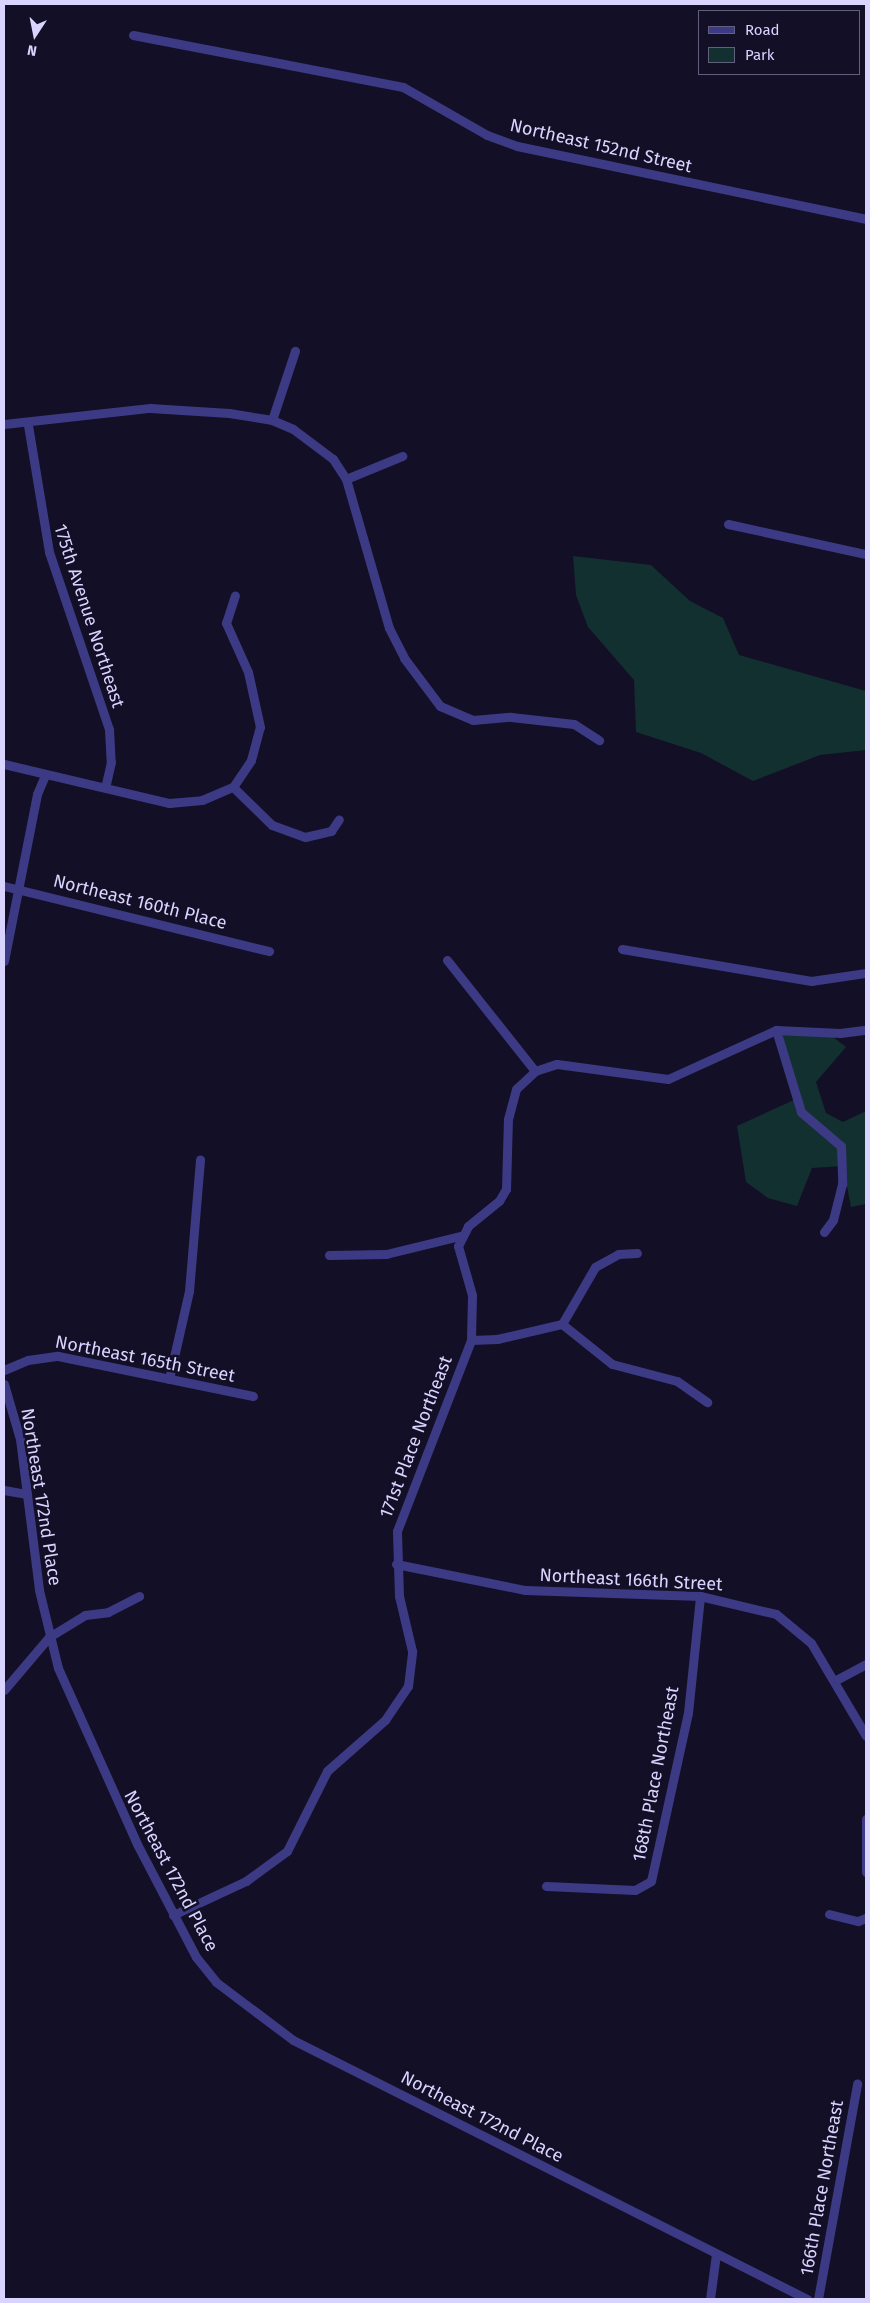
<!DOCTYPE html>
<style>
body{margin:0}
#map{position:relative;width:870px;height:2303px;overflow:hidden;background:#130f26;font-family:"Fira Sans",sans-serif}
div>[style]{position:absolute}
.green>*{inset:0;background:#12302f}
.minor>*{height:9px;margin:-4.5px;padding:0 4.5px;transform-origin:4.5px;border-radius:4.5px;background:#3d3a85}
span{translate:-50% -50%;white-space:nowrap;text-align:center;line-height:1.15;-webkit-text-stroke:5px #130f26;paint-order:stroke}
.street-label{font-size:18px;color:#d9d4ff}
.frame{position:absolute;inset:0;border:5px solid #d9d4ff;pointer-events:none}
.legend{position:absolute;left:698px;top:10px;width:162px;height:65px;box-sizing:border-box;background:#130f26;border:1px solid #625e7d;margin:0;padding:6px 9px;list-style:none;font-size:15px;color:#d9d4ff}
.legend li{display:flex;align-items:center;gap:10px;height:25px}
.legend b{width:25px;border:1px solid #625e7d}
.north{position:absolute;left:10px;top:10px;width:50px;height:50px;-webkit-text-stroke:4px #130f26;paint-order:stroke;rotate:191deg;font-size:14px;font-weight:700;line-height:20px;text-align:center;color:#d9d4ff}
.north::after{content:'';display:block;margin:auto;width:18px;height:22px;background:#d9d4ff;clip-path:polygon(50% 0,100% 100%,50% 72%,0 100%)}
</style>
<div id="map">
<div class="green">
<div style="clip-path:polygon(573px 556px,651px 565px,690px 601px,723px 618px,739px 655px,866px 691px,866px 750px,820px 755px,753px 781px,701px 753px,636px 732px,634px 680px,588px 627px,576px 595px)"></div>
<div style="clip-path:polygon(776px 1030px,825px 1031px,846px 1047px,816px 1082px,826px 1113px,843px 1122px,866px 1111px,866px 1204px,851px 1207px,843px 1166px,812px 1168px,797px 1206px,768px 1198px,746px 1182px,737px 1126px,796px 1099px)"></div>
</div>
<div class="minor">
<div style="left:133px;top:35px;width:275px;rotate:10.9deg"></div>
<div style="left:403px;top:87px;width:97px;rotate:29.7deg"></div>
<div style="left:487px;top:135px;width:32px;rotate:20deg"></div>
<div style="left:517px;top:146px;width:357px;rotate:11.8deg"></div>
<div style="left:272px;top:420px;width:73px;rotate:-71.6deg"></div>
<div style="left:4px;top:424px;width:147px;rotate:-6.3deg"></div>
<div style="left:150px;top:408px;width:79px;rotate:3.6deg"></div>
<div style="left:229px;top:413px;width:44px;rotate:9.2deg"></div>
<div style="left:272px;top:420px;width:23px;rotate:23deg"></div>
<div style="left:293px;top:429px;width:50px;rotate:36.9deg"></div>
<div style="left:333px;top:459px;width:24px;rotate:57deg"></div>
<div style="left:346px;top:479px;width:155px;rotate:73.9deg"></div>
<div style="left:389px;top:628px;width:34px;rotate:63deg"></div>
<div style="left:404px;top:658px;width:60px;rotate:53.1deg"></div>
<div style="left:440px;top:706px;width:36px;rotate:23deg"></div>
<div style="left:473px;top:720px;width:38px;rotate:-5deg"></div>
<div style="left:511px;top:717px;width:63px;rotate:6.3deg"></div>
<div style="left:574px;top:724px;width:30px;rotate:33deg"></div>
<div style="left:28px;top:425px;width:129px;rotate:80.6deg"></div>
<div style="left:49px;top:552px;width:187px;rotate:71.3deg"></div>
<div style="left:109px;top:729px;width:33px;rotate:87deg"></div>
<div style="left:111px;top:762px;width:26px;rotate:103deg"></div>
<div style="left:346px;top:479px;width:61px;rotate:-22.3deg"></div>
<div style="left:728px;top:524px;width:141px;rotate:12.3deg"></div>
<div style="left:4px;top:764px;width:170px;rotate:13.3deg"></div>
<div style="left:169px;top:803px;width:33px;rotate:-5deg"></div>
<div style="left:202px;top:800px;width:34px;rotate:-23deg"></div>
<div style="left:233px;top:787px;width:54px;rotate:44.3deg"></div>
<div style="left:272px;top:825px;width:35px;rotate:20deg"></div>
<div style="left:305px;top:837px;width:27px;rotate:-13deg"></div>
<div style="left:331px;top:831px;width:14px;rotate:-56deg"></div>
<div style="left:233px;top:787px;width:32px;rotate:-56deg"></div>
<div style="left:251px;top:760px;width:34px;rotate:-75deg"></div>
<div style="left:260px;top:727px;width:56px;rotate:-102.3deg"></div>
<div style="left:248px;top:672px;width:54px;rotate:-114.2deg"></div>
<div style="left:226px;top:623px;width:29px;rotate:-72deg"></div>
<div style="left:4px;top:886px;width:273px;rotate:13.8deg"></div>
<div style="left:622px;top:949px;width:192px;rotate:9.6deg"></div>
<div style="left:811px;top:981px;width:56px;rotate:-8.3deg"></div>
<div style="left:447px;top:960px;width:142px;rotate:51.6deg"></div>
<div style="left:4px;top:961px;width:170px;rotate:-78.8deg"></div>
<div style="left:37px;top:794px;width:21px;rotate:-67deg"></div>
<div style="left:776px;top:1030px;width:86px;rotate:73deg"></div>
<div style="left:801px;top:1112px;width:52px;rotate:40.4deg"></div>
<div style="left:841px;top:1146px;width:38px;rotate:88deg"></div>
<div style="left:842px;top:1184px;width:37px;rotate:104deg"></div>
<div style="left:833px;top:1220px;width:15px;rotate:127deg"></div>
<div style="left:329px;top:1255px;width:57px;rotate:-1deg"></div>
<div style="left:386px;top:1254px;width:76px;rotate:-13.7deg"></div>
<div style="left:562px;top:1324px;width:66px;rotate:-59.9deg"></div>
<div style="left:595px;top:1267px;width:26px;rotate:-29deg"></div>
<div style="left:618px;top:1254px;width:19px;rotate:-3deg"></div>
<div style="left:471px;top:1340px;width:26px;rotate:-2deg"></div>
<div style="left:497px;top:1339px;width:67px;rotate:-13deg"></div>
<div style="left:562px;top:1324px;width:64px;rotate:38.7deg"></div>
<div style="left:612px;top:1364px;width:67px;rotate:14.7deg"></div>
<div style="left:677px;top:1381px;width:37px;rotate:35deg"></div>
<div style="left:4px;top:1370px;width:26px;rotate:-23deg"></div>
<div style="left:28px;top:1360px;width:30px;rotate:-8deg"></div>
<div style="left:58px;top:1356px;width:199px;rotate:11.6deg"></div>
<div style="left:169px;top:1379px;width:90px;rotate:-77.2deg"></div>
<div style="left:189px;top:1291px;width:132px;rotate:-85.2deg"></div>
<div style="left:4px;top:1384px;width:57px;rotate:73.8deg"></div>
<div style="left:20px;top:1439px;width:152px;rotate:82.8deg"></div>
<div style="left:39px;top:1590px;width:80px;rotate:76.3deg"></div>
<div style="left:58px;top:1668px;width:193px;rotate:65.8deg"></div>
<div style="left:137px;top:1844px;width:127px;rotate:62.4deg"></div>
<div style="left:196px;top:1957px;width:32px;rotate:51deg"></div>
<div style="left:216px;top:1982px;width:96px;rotate:37deg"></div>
<div style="left:293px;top:2040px;width:576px;rotate:26.74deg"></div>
<div style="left:4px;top:1490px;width:22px;rotate:10deg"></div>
<div style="left:396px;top:1564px;width:132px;rotate:11.4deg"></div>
<div style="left:525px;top:1590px;width:175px;rotate:2deg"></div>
<div style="left:700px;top:1596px;width:78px;rotate:13.3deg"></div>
<div style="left:776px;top:1614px;width:45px;rotate:39.6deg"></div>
<div style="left:811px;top:1643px;width:108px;rotate:59.4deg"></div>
<div style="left:836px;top:1680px;width:34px;rotate:-28deg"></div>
<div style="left:4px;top:1690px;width:70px;rotate:-49.7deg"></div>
<div style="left:49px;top:1637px;width:42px;rotate:-31.4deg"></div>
<div style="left:85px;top:1615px;width:23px;rotate:-7deg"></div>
<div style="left:108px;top:1612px;width:35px;rotate:-27deg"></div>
<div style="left:866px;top:1819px;width:53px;rotate:90deg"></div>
<div style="left:546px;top:1886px;width:89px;rotate:2.6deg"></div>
<div style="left:635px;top:1890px;width:18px;rotate:-29deg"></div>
<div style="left:651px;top:1881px;width:172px;rotate:-77.6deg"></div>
<div style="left:688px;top:1713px;width:118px;rotate:-84.1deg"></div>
<div style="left:829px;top:1914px;width:30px;rotate:14deg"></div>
<div style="left:858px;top:1921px;width:9px;rotate:-21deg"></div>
<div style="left:173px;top:1915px;width:81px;rotate:-25deg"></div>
<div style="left:246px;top:1881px;width:51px;rotate:-36.2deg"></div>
<div style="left:287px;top:1851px;width:89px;rotate:-63.4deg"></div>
<div style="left:327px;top:1771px;width:77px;rotate:-41.3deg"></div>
<div style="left:385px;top:1720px;width:41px;rotate:-55.9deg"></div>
<div style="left:408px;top:1686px;width:35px;rotate:-83deg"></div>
<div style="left:412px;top:1651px;width:57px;rotate:-103.3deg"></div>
<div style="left:399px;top:1596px;width:65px;rotate:-91.8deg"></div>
<div style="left:397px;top:1531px;width:205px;rotate:-68.8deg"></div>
<div style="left:471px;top:1340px;width:45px;rotate:-88.7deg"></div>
<div style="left:472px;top:1295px;width:51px;rotate:-105.9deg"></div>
<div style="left:458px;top:1246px;width:22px;rotate:-63deg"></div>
<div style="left:468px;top:1226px;width:40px;rotate:-39deg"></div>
<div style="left:499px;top:1201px;width:14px;rotate:-60deg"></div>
<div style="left:506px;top:1189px;width:70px;rotate:-88.4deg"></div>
<div style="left:508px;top:1119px;width:31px;rotate:-75deg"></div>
<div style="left:516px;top:1089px;width:26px;rotate:-43deg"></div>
<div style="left:535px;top:1071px;width:23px;rotate:-18deg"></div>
<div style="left:557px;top:1064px;width:112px;rotate:7.7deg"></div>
<div style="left:668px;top:1079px;width:119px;rotate:-24.4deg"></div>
<div style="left:776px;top:1030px;width:64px;rotate:2.7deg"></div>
<div style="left:840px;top:1033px;width:26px;rotate:-7deg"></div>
<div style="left:710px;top:2299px;width:45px;rotate:-82.4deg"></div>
<div style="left:818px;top:2299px;width:219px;rotate:-79.7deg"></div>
</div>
<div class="street-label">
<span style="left:601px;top:146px;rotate:13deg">Northeast 152nd Street</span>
<span style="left:89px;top:616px;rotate:72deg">175th Avenue Northeast</span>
<span style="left:140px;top:902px;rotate:14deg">Northeast 160th Place</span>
<span style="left:145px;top:1359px;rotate:11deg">Northeast 165th Street</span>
<span style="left:416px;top:1437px;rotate:-69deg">171st Place Northeast</span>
<span style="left:41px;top:1497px;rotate:81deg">Northeast 172nd Place</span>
<span style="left:631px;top:1580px;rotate:3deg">Northeast 166th Street</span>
<span style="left:656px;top:1774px;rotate:-79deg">168th Place Northeast</span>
<span style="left:171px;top:1871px;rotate:62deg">Northeast 172nd Place</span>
<span style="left:482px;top:2117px;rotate:27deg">Northeast 172nd Place</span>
<span style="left:822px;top:2188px;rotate:-80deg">166th Place Northeast</span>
</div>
<div class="frame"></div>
<ul class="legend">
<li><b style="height:6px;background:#3d3a85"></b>Road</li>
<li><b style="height:14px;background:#12302f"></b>Park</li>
</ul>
<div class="north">N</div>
</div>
